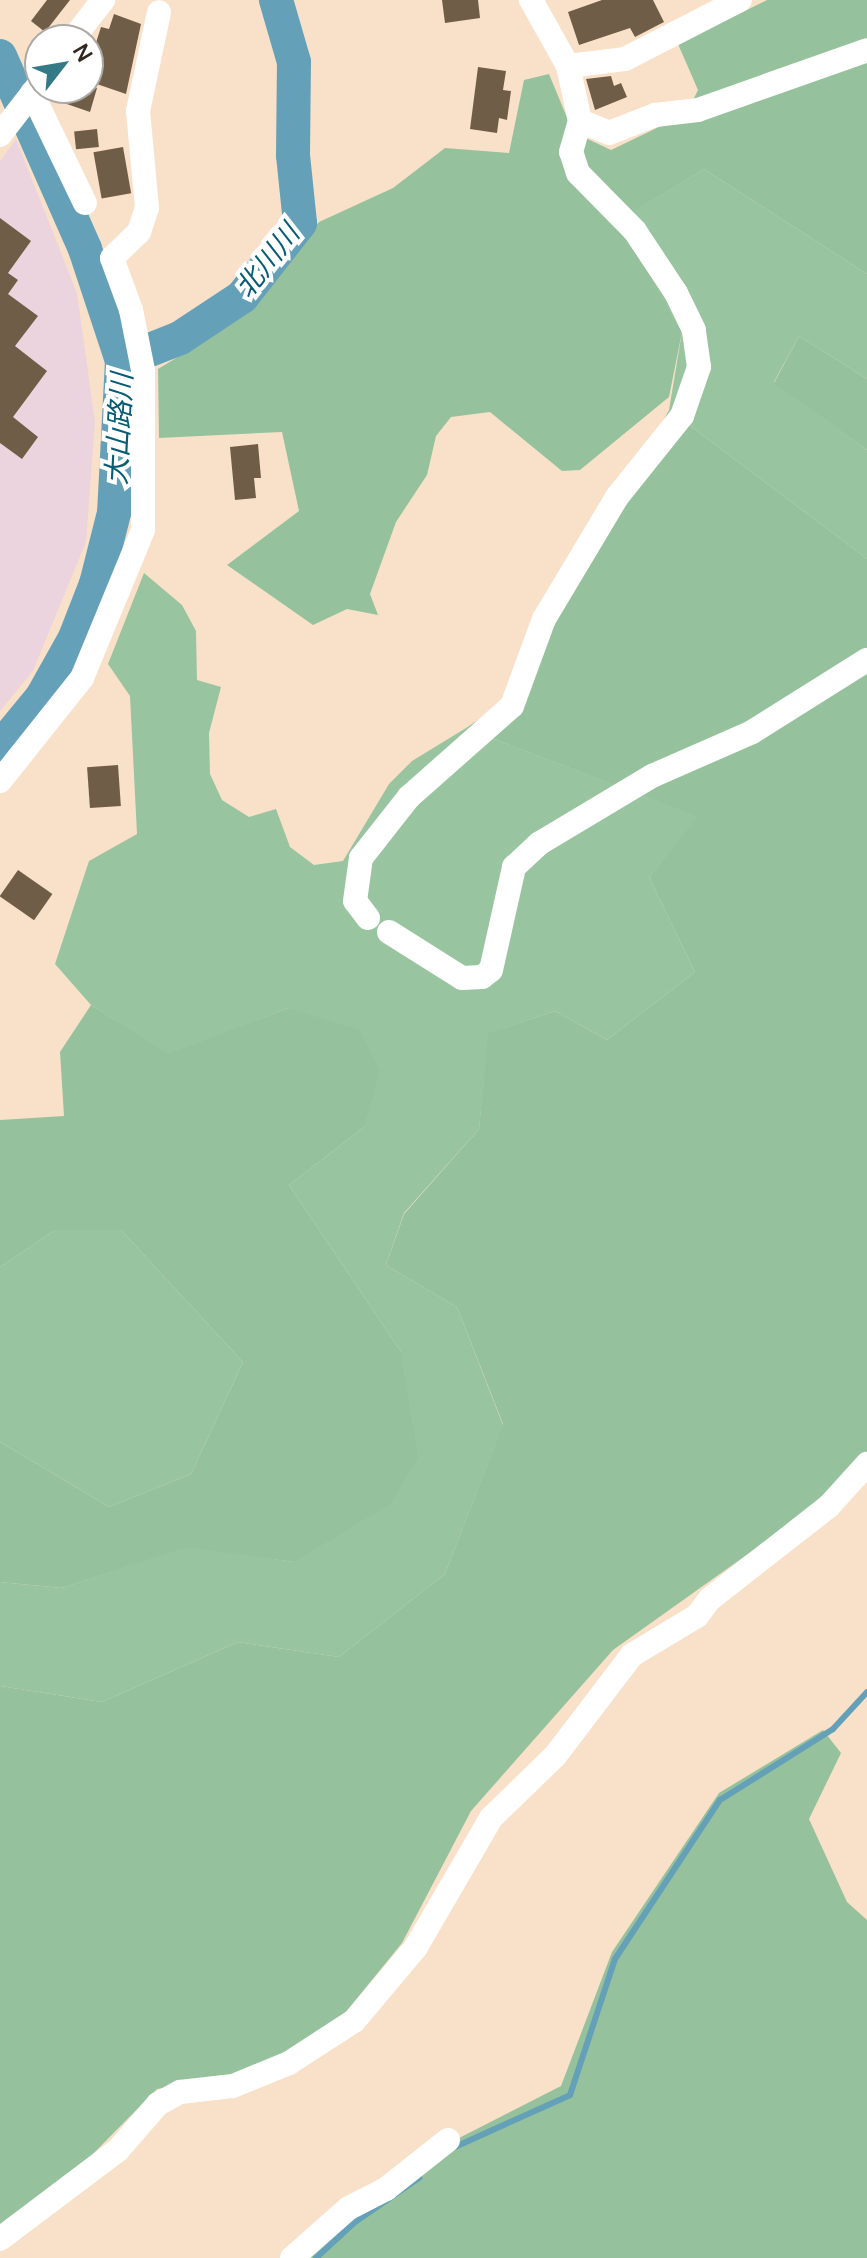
<!DOCTYPE html>
<meta charset="utf-8">
<style>
body{margin:0}
#map{position:relative;width:867px;height:2258px;overflow:hidden;background:#f9e1c9;font-family:Manrope,"Noto Sans JP",sans-serif}
div>[style]{position:absolute}
.industrial>*{inset:0;background:#ecd4df}
.green>*{inset:0;background:#99c4a0}
.forest>*{inset:0;background:#95c29c}
.stream>*{height:6px;margin:-3px;padding:0 3px;transform-origin:3px;border-radius:3px;background:#64a1b8}
.river>*{height:34px;margin:-17px;padding:0 17px;transform-origin:17px;border-radius:17px;background:#64a1b8}
.building>*{inset:0;background:#705d47;transform-origin:0 0}
.minor>*{height:24px;margin:-12px;padding:0 12px;transform-origin:12px;border-radius:12px;background:#fff}
span{translate:-50% -50%;white-space:nowrap;text-align:center;line-height:1.15;-webkit-text-stroke:8px #fff;paint-order:stroke}
.water-label{font-size:28px;color:#085c75;font-style:italic}
.north{position:absolute;left:24px;top:24px;width:80px;height:80px;box-sizing:border-box;background:#fff;border:2px solid #ada9a5;border-radius:50%;rotate:59deg;font-size:22px;font-weight:700;line-height:32px;text-align:center;color:#31281f}
.north::after{content:'';display:block;margin:auto;width:28px;height:36px;background:#337986;clip-path:polygon(50% 0,100% 100%,50% 72%,0 100%)}
</style>
<div id="map">
<div class="industrial">
<div style="clip-path:polygon(16px 139px,77px 293px,95px 422px,86px 542px,33px 671px,0 711px,0 161px)"></div>
</div>
<div class="green">
<div style="clip-path:polygon(704px 169px,867px 274px,867px 379px,799px 336px,774px 382px,867px 450px,867px 559px,669px 410px,682px 332px,619px 220px)"></div>
<div style="clip-path:polygon(144px 573px,182px 605px,196px 631px,197px 680px,221px 687px,209px 733px,210px 774px,222px 800px,249px 817px,276px 809px,290px 847px,314px 865px,343px 861px,389px 784px,412px 761px,466px 728px,698px 817px,649px 877px,695px 972px,607px 1040px,555px 1011px,489px 1033px,479px 1129px,404px 1213px,386px 1265px,457px 1307px,503px 1425px,445px 1574px,339px 1657px,238px 1642px,102px 1702px,0 1686px,0 1582px,62px 1588px,186px 1546px,294px 1562px,401px 1352px,289px 1185px,364px 1127px,288px 1008px,169px 1055px,91px 1005px,55px 964px,89px 861px,137px 834px,130px 696px,108px 664px)"></div>
<div style="clip-path:polygon(55px 1230px,121px 1230px,243px 1362px,191px 1474px,109px 1507px,0 1442px,0 1267px)"></div>
</div>
<div class="forest">
<div style="clip-path:polygon(767px 0,867px 0,867px 274px,704px 169px,620px 220px,682px 332px,669px 397px,580px 470px,562px 471px,490px 412px,451px 417px,436px 436px,427px 475px,396px 522px,370px 594px,378px 615px,347px 609px,313px 625px,227px 565px,299px 511px,282px 432px,159px 438px,158px 369px,209px 338px,319px 222px,393px 188px,445px 148px,509px 153px,524px 80px,549px 74px,573px 132px,611px 150px,686px 114px,698px 90px,678px 44px)"></div>
<div style="clip-path:polygon(799px 336px,867px 379px,867px 450px,774px 383px)"></div>
<div style="clip-path:polygon(669px 410px,867px 559px,867px 1455px,793px 1522px,613px 1650px,471px 1811px,402px 1943px,346px 2012px,288px 2054px,229px 2076px,157px 2089px,86px 2161px,0 2227px,0 1686px,102px 1702px,238px 1642px,339px 1657px,445px 1574px,503px 1424px,457px 1307px,386px 1265px,404px 1214px,479px 1129px,488px 1033px,555px 1011px,607px 1040px,695px 972px,649px 877px,697px 817px,466px 728px,516px 695px)"></div>
<div style="clip-path:polygon(91px 1005px,169px 1054px,288px 1008px,360px 1030px,380px 1071px,364px 1127px,289px 1185px,401px 1352px,418px 1457px,390px 1504px,294px 1562px,186px 1547px,62px 1588px,0 1582px,0 1442px,109px 1507px,191px 1474px,243px 1362px,121px 1230px,55px 1230px,0 1267px,0 1120px,64px 1116px,60px 1052px)"></div>
<div style="clip-path:polygon(823px 1730px,841px 1753px,809px 1819px,847px 1902px,867px 1920px,867px 2258px,307px 2258px,353px 2215px,389px 2196px,461px 2137px,561px 2086px,612px 1952px,719px 1793px)"></div>
</div>
<div class="stream">
<div style="left:455px;top:2147px;width:126px;rotate:-24.3deg"></div>
<div style="left:570px;top:2095px;width:143px;rotate:-71.7deg"></div>
<div style="left:615px;top:1959px;width:191px;rotate:-56.6deg"></div>
<div style="left:720px;top:1800px;width:133px;rotate:-32.1deg"></div>
<div style="left:833px;top:1729px;width:50px;rotate:-47.4deg"></div>
<div style="left:316px;top:2258px;width:53px;rotate:-42.7deg"></div>
<div style="left:355px;top:2222px;width:78px;rotate:-34.5deg"></div>
</div>
<div class="river">
<div style="left:0;top:56px;width:211px;rotate:66.2deg"></div>
<div style="left:85px;top:249px;width:118px;rotate:71.7deg"></div>
<div style="left:122px;top:361px;width:152px;rotate:93deg"></div>
<div style="left:114px;top:513px;width:73px;rotate:104.2deg"></div>
<div style="left:96px;top:584px;width:58px;rotate:111.3deg"></div>
<div style="left:75px;top:638px;width:68px;rotate:119.2deg"></div>
<div style="left:42px;top:697px;width:66px;rotate:129.5deg"></div>
<div style="left:122px;top:361px;width:62px;rotate:-21.6deg"></div>
<div style="left:180px;top:338px;width:74px;rotate:-33.5deg"></div>
<div style="left:242px;top:297px;width:94px;rotate:-51.9deg"></div>
<div style="left:300px;top:223px;width:68px;rotate:-95.9deg"></div>
<div style="left:293px;top:155px;width:93px;rotate:-89.4deg"></div>
<div style="left:294px;top:62px;width:65px;rotate:-106.2deg"></div>
</div>
<div class="building">
<div style="clip-path:polygon(47px 0,70px 0,45px 32px,31px 21px)"></div>
<div style="clip-path:polygon(442px 0,478px 0,480px 18px,445px 23px)"></div>
<div style="clip-path:polygon(602px 0,653px 0,664px 22px,635px 37px,630px 28px,579px 45px,568px 12px)"></div>
<div style="clip-path:polygon(114px 14px,141px 24px,126px 94px,88px 81px,88px 47px,94px 49px,101px 27px,109px 29px)"></div>
<div style="clip-path:polygon(478px 67px,506px 71px,503px 90px,511px 91px,507px 120px,499px 118px,497px 133px,470px 129px)"></div>
<div style="clip-path:polygon(611px 76px,614px 86px,621px 83px,627px 97px,595px 110px,586px 79px)"></div>
<div style="clip-path:polygon(66px 88px,97px 88px,90px 112px,61px 102px)"></div>
<div style="left:97px;top:129px;width:18px;height:23px;rotate:84deg"></div>
<div style="left:123px;top:147px;width:47px;height:30px;rotate:80deg"></div>
<div style="clip-path:polygon(0 218px,31px 241px,8px 273px,18px 280px,8px 294px,38px 316px,15px 346px,47px 371px,13px 417px,38px 437px,22px 459px,0 443px)"></div>
<div style="clip-path:polygon(258px 444px,261px 478px,254px 478px,256px 498px,235px 500px,230px 447px)"></div>
<div style="left:118px;top:765px;width:41px;height:31px;rotate:86deg"></div>
<div style="left:18px;top:870px;width:42px;height:32px;rotate:35deg"></div>
</div>
<div class="minor">
<div style="left:72px;top:40px;width:51px;rotate:-52.2deg"></div>
<div style="left:568px;top:66px;width:57px;rotate:-7deg"></div>
<div style="left:625px;top:59px;width:129px;rotate:-27.2deg"></div>
<div style="left:32px;top:93px;width:122px;rotate:64.3deg"></div>
<div style="left:580px;top:121px;width:31px;rotate:22deg"></div>
<div style="left:609px;top:133px;width:49px;rotate:-21.4deg"></div>
<div style="left:655px;top:115px;width:43px;rotate:-6.6deg"></div>
<div style="left:698px;top:110px;width:179px;rotate:-19.5deg"></div>
<div style="left:0;top:135px;width:66px;rotate:-52.4deg"></div>
<div style="left:0;top:781px;width:132px;rotate:-51.5deg"></div>
<div style="left:82px;top:678px;width:160px;rotate:-67.6deg"></div>
<div style="left:143px;top:530px;width:160px;rotate:-90deg"></div>
<div style="left:143px;top:370px;width:61px;rotate:-101.3deg"></div>
<div style="left:131px;top:310px;width:55px;rotate:-110.1deg"></div>
<div style="left:112px;top:258px;width:37px;rotate:-44deg"></div>
<div style="left:139px;top:232px;width:25px;rotate:-72deg"></div>
<div style="left:147px;top:208px;width:97px;rotate:-95.3deg"></div>
<div style="left:138px;top:111px;width:101px;rotate:-78deg"></div>
<div style="left:368px;top:918px;width:21px;rotate:-127deg"></div>
<div style="left:355px;top:901px;width:43px;rotate:-82.1deg"></div>
<div style="left:361px;top:858px;width:78px;rotate:-51.8deg"></div>
<div style="left:409px;top:797px;width:137px;rotate:-41.5deg"></div>
<div style="left:512px;top:706px;width:93px;rotate:-69.8deg"></div>
<div style="left:544px;top:619px;width:142px;rotate:-59.1deg"></div>
<div style="left:617px;top:497px;width:104px;rotate:-51.3deg"></div>
<div style="left:682px;top:416px;width:52px;rotate:-70.9deg"></div>
<div style="left:699px;top:367px;width:37px;rotate:-98deg"></div>
<div style="left:694px;top:330px;width:41px;rotate:-115.9deg"></div>
<div style="left:676px;top:293px;width:74px;rotate:-123.5deg"></div>
<div style="left:635px;top:231px;width:81px;rotate:-134.5deg"></div>
<div style="left:578px;top:173px;width:22px;rotate:-108deg"></div>
<div style="left:571px;top:152px;width:32px;rotate:-74deg"></div>
<div style="left:580px;top:121px;width:56px;rotate:-102.3deg"></div>
<div style="left:568px;top:66px;width:76px;rotate:-119.3deg"></div>
<div style="left:389px;top:932px;width:86px;rotate:32.2deg"></div>
<div style="left:462px;top:978px;width:20px;rotate:-3deg"></div>
<div style="left:482px;top:977px;width:11px;rotate:-38deg"></div>
<div style="left:491px;top:970px;width:106px;rotate:-77.4deg"></div>
<div style="left:514px;top:867px;width:35px;rotate:-43deg"></div>
<div style="left:540px;top:843px;width:131px;rotate:-30.9deg"></div>
<div style="left:652px;top:776px;width:109px;rotate:-23.7deg"></div>
<div style="left:752px;top:732px;width:136px;rotate:-32.1deg"></div>
<div style="left:0;top:2239px;width:148px;rotate:-37deg"></div>
<div style="left:118px;top:2150px;width:61px;rotate:-49deg"></div>
<div style="left:158px;top:2104px;width:25px;rotate:-29deg"></div>
<div style="left:180px;top:2092px;width:53px;rotate:-6.5deg"></div>
<div style="left:233px;top:2086px;width:61px;rotate:-22.3deg"></div>
<div style="left:289px;top:2063px;width:77px;rotate:-32.9deg"></div>
<div style="left:354px;top:2021px;width:97px;rotate:-50deg"></div>
<div style="left:416px;top:1947px;width:149px;rotate:-59.8deg"></div>
<div style="left:491px;top:1818px;width:89px;rotate:-44.1deg"></div>
<div style="left:555px;top:1756px;width:127px;rotate:-52.7deg"></div>
<div style="left:632px;top:1655px;width:76px;rotate:-31deg"></div>
<div style="left:697px;top:1616px;width:21px;rotate:-53deg"></div>
<div style="left:710px;top:1599px;width:151px;rotate:-38deg"></div>
<div style="left:829px;top:1506px;width:57px;rotate:-47.9deg"></div>
<div style="left:292px;top:2258px;width:76px;rotate:-41.3deg"></div>
<div style="left:349px;top:2208px;width:42px;rotate:-27.2deg"></div>
<div style="left:386px;top:2189px;width:79px;rotate:-38.3deg"></div>
</div>
<div class="water-label">
<span style="left:266px;top:260px;rotate:-52deg">北川川</span>
<span style="left:118px;top:429px;rotate:-87deg">大山路川</span>
</div>
<div class="north">N</div>
</div>
